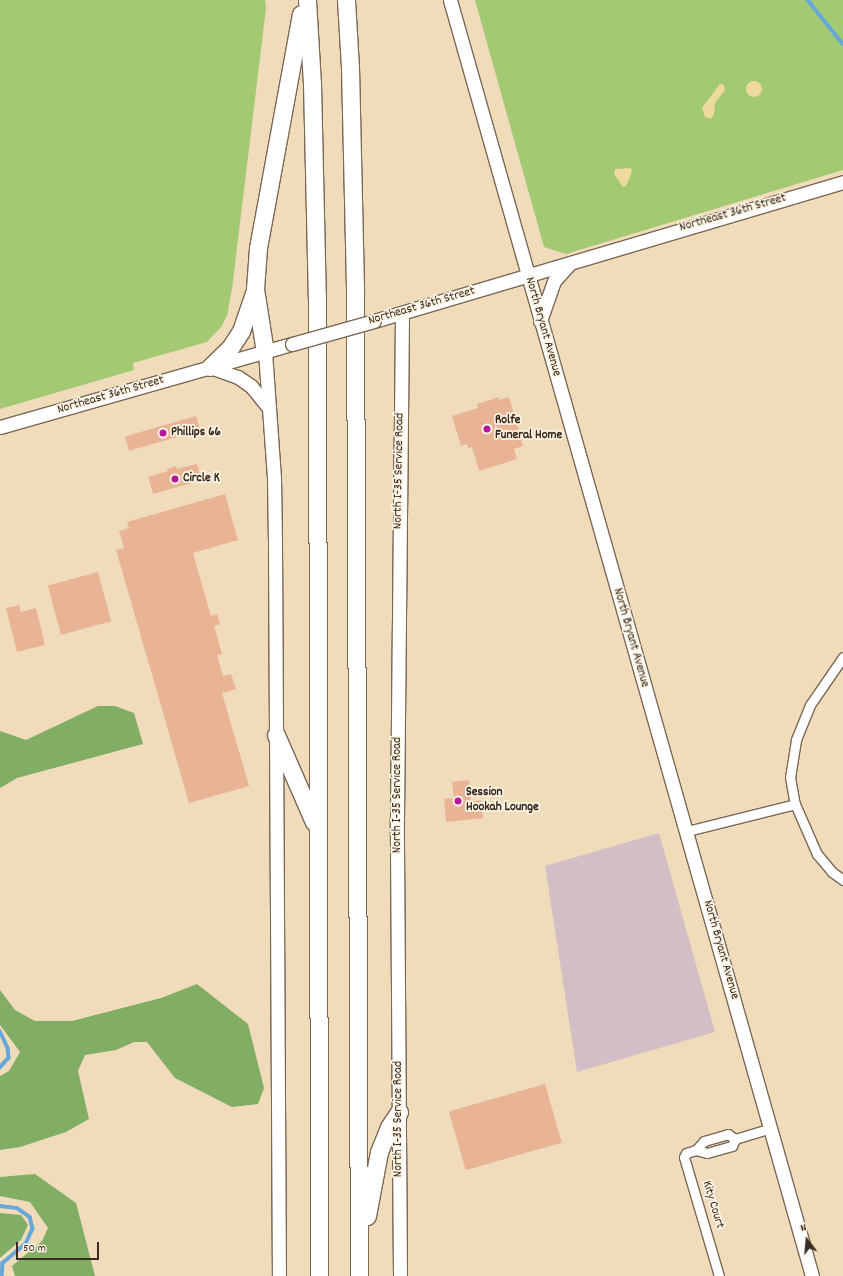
<!DOCTYPE html>
<style>
body{margin:0}
#map{position:relative;width:843px;height:1276px;overflow:hidden;background:#f0dcba;font-family:Dekko,sans-serif}
div>[style]{position:absolute}
.industrial>*{inset:0;background:#d2bec4}
.green>*{inset:0;background:#a3c973}
.forest>*{inset:0;background:#82ad65}
.sand>*{inset:0;background:#eeda9e}
.round{border-radius:50%}
.stream>*{height:3.5px;margin:-1.75px;padding:0 1.75px;transform-origin:1.75px;border-radius:1.75px;background:#65a8d9}
.building>*{inset:0;background:#e9b496;transform-origin:0 0}
.roads{filter:drop-shadow(1px 0 #7a6855) drop-shadow(-1px 0 #7a6855) drop-shadow(0 1px #7a6855) drop-shadow(0 -1px #7a6855)}
.street>*{height:9px;margin:-4.5px;padding:0 4.5px;transform-origin:4.5px;border-radius:4.5px;background:#fff}
.secondary>*{height:13px;margin:-6.5px;padding:0 6.5px;transform-origin:6.5px;border-radius:6.5px;background:#fff}
.highway>*{height:17px;margin:-8.5px;padding:0 8.5px;transform-origin:8.5px;border-radius:8.5px;background:#fff}
.bridges{filter:drop-shadow(1px 0 #7a6855) drop-shadow(-1px 0 #7a6855) drop-shadow(0 1px #7a6855) drop-shadow(0 -1px #7a6855)}
.secondary-bridge>*{height:13px;margin:-6.5px;padding:0 6.5px;transform-origin:6.5px;border-radius:6.5px;background:#fff}
.dots>*{width:11px;height:11px;translate:-50% -50%;box-sizing:border-box;border:2px solid #fcf5e5;border-radius:50%}
span{translate:-50% -50%;white-space:nowrap;text-align:center;line-height:1.15;-webkit-text-stroke:3.5px #fcf5e5;paint-order:stroke}
.street-label{font-size:13px;color:#3b2a1e}
.poi-label{font-size:13px;color:#3b2a1e;font-weight:700}
.left{translate:0 -50%;text-align:left}
.north{position:absolute;left:787px;top:1220px;width:40px;height:40px;-webkit-text-stroke:3px #fcf5e5;paint-order:stroke;rotate:344deg;font-size:11px;font-weight:700;line-height:16px;text-align:center;color:#3b2a1e}
.north::after{content:'';display:block;margin:auto;width:14px;height:18px;background:#3b2a1e;clip-path:polygon(50% 0,100% 100%,50% 72%,0 100%)}
.scale{position:absolute;left:16px;top:1242px;width:83px;height:18px;box-sizing:border-box;border:2px solid #3b2a1e;border-top:0;padding-left:5px;font-size:12px;line-height:14px;white-space:nowrap;color:#3b2a1e;-webkit-text-stroke:3px #fcf5e5;paint-order:stroke}
</style>
<div id="map">
<div class="industrial">
<div style="clip-path:polygon(659px 833px,715px 1032px,577px 1072px,545px 866px)"></div>
</div>
<div class="green">
<div style="clip-path:polygon(0 0,265px 0,266px 8px,232px 289px,227px 316px,221px 327px,207px 342px,133px 363px,134px 370px,0 409px)"></div>
<div style="clip-path:polygon(475px 0,843px 0,843px 170px,566px 254px,544px 247px)"></div>
</div>
<div class="forest">
<div style="clip-path:polygon(98px 706px,115px 706px,134px 713px,143px 744px,17px 778px,0 788px,0 731px,26px 740px)"></div>
<div style="clip-path:polygon(197px 984px,248px 1024px,264px 1088px,258px 1104px,232px 1107px,175px 1078px,147px 1042px,134px 1042px,116px 1050px,85px 1055px,78px 1071px,89px 1119px,66px 1132px,20px 1147px,0 1150px,0 1076px,9px 1071px,20px 1052px,0 1025px,0 990px,15px 1010px,35px 1021px,72px 1021px,161px 998px)"></div>
<div style="clip-path:polygon(35px 1174px,76px 1203px,95px 1276px,15px 1276px,12px 1266px,42px 1241px,48px 1228px,30px 1202px,0 1196px,0 1177px)"></div>
<div style="clip-path:polygon(0 1213px,21px 1215px,28px 1225px,21px 1240px,0 1258px)"></div>
</div>
<div class="sand">
<div class="round" style="left:746px;top:81px;width:16px;height:16px"></div>
<div style="clip-path:polygon(720px 84px,724px 85px,725px 90px,715px 103px,714px 114px,711px 119px,705px 117px,702px 108px)"></div>
<div style="clip-path:polygon(629px 168px,632px 169px,631px 174px,626px 186px,623px 187px,614px 174px,615px 169px)"></div>
</div>
<div class="stream">
<div style="left:808px;top:0;width:56px;rotate:51.5deg"></div>
<div style="left:0;top:1031px;width:19px;rotate:65deg"></div>
<div style="left:8px;top:1048px;width:10px;rotate:84deg"></div>
<div style="left:9px;top:1058px;width:13px;rotate:132deg"></div>
<div style="left:0;top:1206px;width:17px;rotate:7deg"></div>
<div style="left:17px;top:1208px;width:16px;rotate:35deg"></div>
<div style="left:30px;top:1217px;width:12px;rotate:76deg"></div>
<div style="left:33px;top:1229px;width:17px;rotate:115deg"></div>
<div style="left:26px;top:1244px;width:30px;rotate:140deg"></div>
<div style="left:3px;top:1263px;width:13px;rotate:94deg"></div>
</div>
<div class="building">
<div style="clip-path:polygon(499px 397px,499px 400px,509px 397px,523px 446px,514px 449px,517px 459px,479px 471px,472px 447px,468px 448px,467px 444px,461px 446px,452px 416px,478px 408px,477px 404px)"></div>
<div style="left:196px;top:416px;width:15px;height:74px;rotate:74deg"></div>
<div style="clip-path:polygon(197px 464px,202px 480px,153px 494px,148px 477px,168px 471px,167px 469px,176px 466px,177px 469px)"></div>
<div style="clip-path:polygon(225px 494px,238px 540px,193px 553px,211px 616px,217px 614px,220px 624px,214px 626px,222px 654px,217px 655px,223px 676px,231px 674px,236px 689px,222px 693px,249px 786px,189px 803px,116px 550px,124px 548px,119px 531px,129px 528px,127px 522px)"></div>
<div style="left:98px;top:572px;width:51px;height:52px;rotate:75deg"></div>
<div style="clip-path:polygon(19px 605px,21px 612px,36px 608px,45px 645px,17px 652px,6px 608px)"></div>
<div style="clip-path:polygon(469px 780px,471px 802px,481px 800px,483px 818px,446px 822px,444px 799px,454px 798px,452px 782px)"></div>
<div style="left:545px;top:1084px;width:61px;height:100px;rotate:74deg"></div>
</div>
<div class="roads">
<div class="street">
<div style="left:843px;top:657px;width:58px;rotate:124.5deg"></div>
<div style="left:810px;top:705px;width:38px;rotate:112deg"></div>
<div style="left:796px;top:740px;width:37px;rotate:99deg"></div>
<div style="left:790px;top:777px;width:27px;rotate:80deg"></div>
<div style="left:795px;top:804px;width:55px;rotate:66.3deg"></div>
<div style="left:817px;top:854px;width:23px;rotate:50deg"></div>
<div style="left:832px;top:872px;width:14px;rotate:36deg"></div>
<div style="left:687px;top:831px;width:111px;rotate:-14deg"></div>
<div style="left:735px;top:1139px;width:37px;rotate:-17deg"></div>
<div style="left:696px;top:1150px;width:11px;rotate:15deg"></div>
<div style="left:707px;top:1153px;width:26px;rotate:-16deg"></div>
<div style="left:732px;top:1146px;width:8px;rotate:-67deg"></div>
<div style="left:719px;top:1276px;width:124px;rotate:-106.4deg"></div>
<div style="left:684px;top:1157px;width:4px;rotate:-63deg"></div>
<div style="left:686px;top:1153px;width:10px;rotate:-17deg"></div>
<div style="left:696px;top:1150px;width:12px;rotate:-48deg"></div>
<div style="left:704px;top:1141px;width:25px;rotate:-16deg"></div>
<div style="left:728px;top:1134px;width:9px;rotate:36deg"></div>
</div>
<div class="secondary">
<div style="left:450px;top:0;width:1326px;rotate:74.16deg"></div>
<div style="left:374px;top:321px;width:489px;rotate:-16.5deg"></div>
<div style="left:540px;top:321px;width:42px;rotate:-70.7deg"></div>
<div style="left:554px;top:281px;width:24px;rotate:-48deg"></div>
<div style="left:265px;top:352px;width:126px;rotate:85.9deg"></div>
<div style="left:274px;top:478px;width:67px;rotate:89.1deg"></div>
<div style="left:275px;top:545px;width:731px;rotate:89.69deg"></div>
<div style="left:210px;top:367px;width:30px;rotate:20deg"></div>
<div style="left:238px;top:377px;width:16px;rotate:35deg"></div>
<div style="left:251px;top:386px;width:28px;rotate:51deg"></div>
<div style="left:0;top:427px;width:304px;rotate:-15.9deg"></div>
<div style="left:400px;top:1276px;width:457px;rotate:-90.4deg"></div>
<div style="left:397px;top:819px;width:506px;rotate:-89.43deg"></div>
</div>
<div class="highway">
<div style="left:307px;top:0;width:83px;rotate:86.6deg"></div>
<div style="left:312px;top:83px;width:215px;rotate:88.7deg"></div>
<div style="left:317px;top:298px;width:978px;rotate:89.88deg"></div>
<div style="left:346px;top:0;width:67px;rotate:86.6deg"></div>
<div style="left:350px;top:67px;width:225px;rotate:88.7deg"></div>
<div style="left:355px;top:292px;width:984px;rotate:89.77deg"></div>
<div style="left:265px;top:352px;width:64px;rotate:-99deg"></div>
<div style="left:255px;top:289px;width:41px;rotate:-85.8deg"></div>
<div style="left:258px;top:248px;width:238px;rotate:-79.6deg"></div>
<div style="left:210px;top:367px;width:28px;rotate:-44deg"></div>
<div style="left:230px;top:348px;width:20px;rotate:-57deg"></div>
<div style="left:241px;top:331px;width:40px;rotate:-71.1deg"></div>
<div style="left:276px;top:735px;width:95px;rotate:66.4deg"></div>
<div style="left:367px;top:1216px;width:65px;rotate:-79.4deg"></div>
<div style="left:379px;top:1152px;width:27px;rotate:-68deg"></div>
<div style="left:389px;top:1127px;width:18px;rotate:-56deg"></div>
</div>
</div>
<div class="bridges">
<div class="secondary-bridge">
<div style="left:292px;top:344px;width:85px;rotate:-15.7deg"></div>
</div>
</div>
<div class="dots">
<div style="left:487px;top:429px;background:#b5179e"></div>
<div style="left:163px;top:433px;background:#b5179e"></div>
<div style="left:175px;top:479px;background:#b5179e"></div>
<div style="left:458px;top:801px;background:#b5179e"></div>
</div>
<div class="street-label">
<span style="left:733px;top:214px;rotate:-16deg">Northeast 36th Street</span>
<span style="left:422px;top:307px;rotate:-16deg">Northeast 36th Street</span>
<span style="left:542px;top:327px;rotate:74deg">North Bryant Avenue</span>
<span style="left:111px;top:396px;rotate:-16deg">Northeast 36th Street</span>
<span style="left:400px;top:471px;rotate:-89deg">North I-35 Service Road</span>
<span style="left:630px;top:638px;rotate:74deg">North Bryant Avenue</span>
<span style="left:398px;top:795px;rotate:-90deg">North I-35 Service Road</span>
<span style="left:720px;top:950px;rotate:74deg">North Bryant Avenue</span>
<span style="left:399px;top:1119px;rotate:-90deg">North I-35 Service Road</span>
<span style="left:712px;top:1205px;rotate:73deg">Kity Court</span>
</div>
<div class="poi-label">
<span class="left" style="left:495px;top:429px">Rolfe<br>Funeral Home</span>
<span class="left" style="left:171px;top:433px">Phillips 66</span>
<span class="left" style="left:183px;top:479px">Circle K</span>
<span class="left" style="left:466px;top:801px">Session<br>Hookah Lounge</span>
</div>
<div class="north">N</div>
<div class="scale">50 m</div>
</div>
